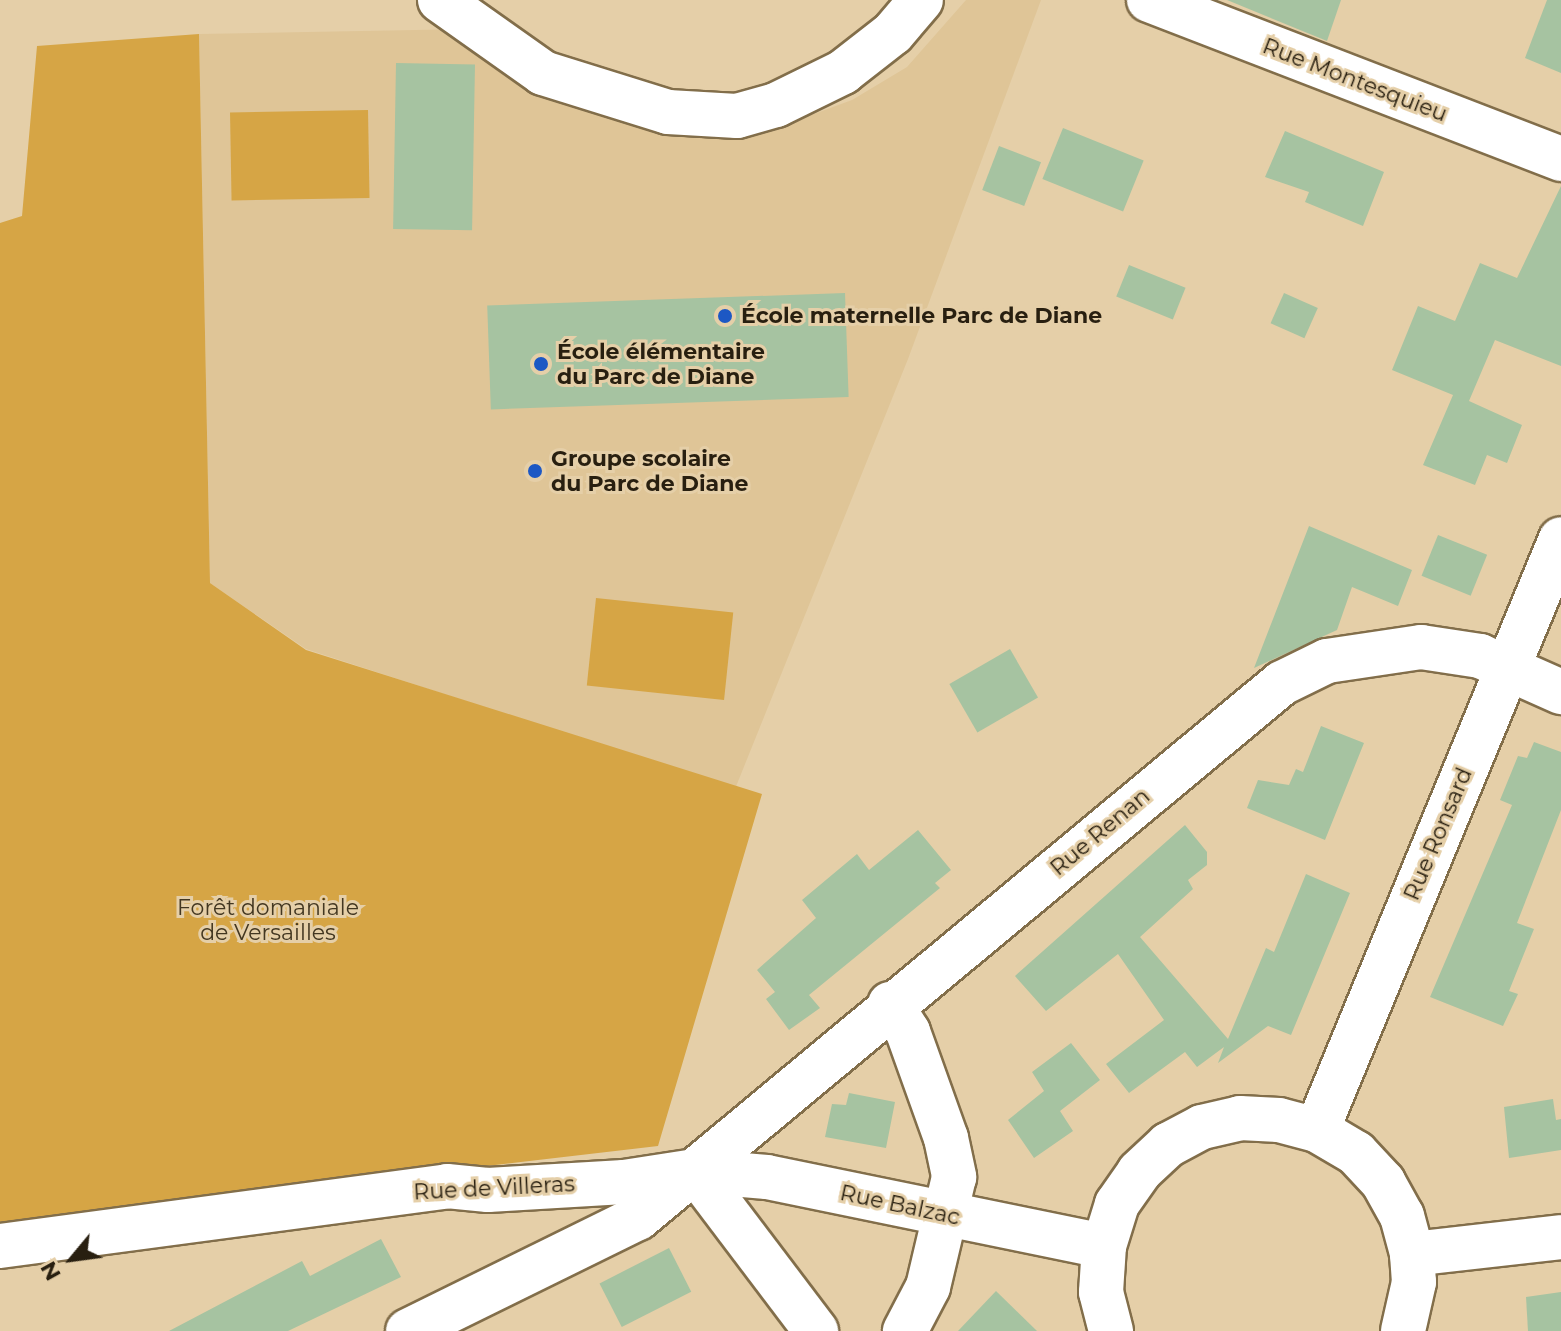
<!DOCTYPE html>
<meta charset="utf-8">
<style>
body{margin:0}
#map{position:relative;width:1561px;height:1331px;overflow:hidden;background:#e5cfa8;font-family:Montserrat,sans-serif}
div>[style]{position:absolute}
.built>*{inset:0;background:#dfc597}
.green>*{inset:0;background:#d6a545;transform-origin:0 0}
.building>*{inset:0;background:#a6c3a1;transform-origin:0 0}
.roads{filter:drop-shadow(2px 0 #826e4a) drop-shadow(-2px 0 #826e4a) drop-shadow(0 2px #826e4a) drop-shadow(0 -2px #826e4a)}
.minor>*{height:44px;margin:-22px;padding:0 22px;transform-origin:22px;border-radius:22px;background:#fff}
.dots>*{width:22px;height:22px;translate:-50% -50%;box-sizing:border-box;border:4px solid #e5cfa8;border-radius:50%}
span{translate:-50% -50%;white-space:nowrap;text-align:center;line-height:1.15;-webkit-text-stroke:6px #e5cfa8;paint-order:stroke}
.street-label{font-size:22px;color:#281f10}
.poi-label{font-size:22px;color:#281f10;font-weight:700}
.left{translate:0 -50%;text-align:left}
.park-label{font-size:22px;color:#433721}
.north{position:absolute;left:32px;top:1219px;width:80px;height:80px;-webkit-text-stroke:6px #e5cfa8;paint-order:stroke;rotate:241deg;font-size:22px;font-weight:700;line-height:32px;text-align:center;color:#281f10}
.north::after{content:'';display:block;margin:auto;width:28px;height:36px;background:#281f10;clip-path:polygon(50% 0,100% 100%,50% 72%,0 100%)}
</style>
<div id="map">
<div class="built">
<div style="clip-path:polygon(966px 0,1041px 0,908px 359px,735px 789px,306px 649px,210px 583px,199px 34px,469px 29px,727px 130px,795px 121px,852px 100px,907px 67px)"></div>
</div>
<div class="green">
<div style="clip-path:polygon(199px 34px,210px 583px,306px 650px,762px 794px,658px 1146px,0 1223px,0 223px,22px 216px,37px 46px)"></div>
<div style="left:368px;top:110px;width:88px;height:138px;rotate:89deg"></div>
<div style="left:596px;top:598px;width:138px;height:88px;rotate:6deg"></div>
</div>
<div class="building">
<div style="clip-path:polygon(1227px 0,1341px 0,1327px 41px)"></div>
<div style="clip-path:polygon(1547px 0,1561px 0,1561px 73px,1525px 58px)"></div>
<div style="left:396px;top:63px;width:79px;height:166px;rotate:1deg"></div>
<div style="left:1063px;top:128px;width:87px;height:55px;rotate:22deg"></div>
<div style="clip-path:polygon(1285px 131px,1384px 172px,1363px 226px,1305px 202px,1309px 192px,1265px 177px)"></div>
<div style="left:999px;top:146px;width:45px;height:47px;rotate:21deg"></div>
<div style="clip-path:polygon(1561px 186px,1561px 366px,1495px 340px,1469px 401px,1522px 425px,1507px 463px,1487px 455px,1475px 485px,1423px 465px,1453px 395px,1392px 370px,1418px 306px,1455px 321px,1480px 263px,1517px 278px)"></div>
<div style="left:1129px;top:265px;width:61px;height:34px;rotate:22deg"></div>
<div style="left:845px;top:293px;width:104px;height:358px;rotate:88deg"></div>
<div style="left:1284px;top:293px;width:37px;height:33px;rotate:24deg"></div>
<div style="clip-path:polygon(1309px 526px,1412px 570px,1398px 606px,1352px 587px,1337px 630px,1254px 668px)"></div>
<div style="left:1438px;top:535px;width:53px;height:44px;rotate:22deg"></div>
<div style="left:1010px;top:649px;width:56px;height:70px;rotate:60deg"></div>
<div style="clip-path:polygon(1321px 726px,1364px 743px,1325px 840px,1247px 808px,1258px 780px,1289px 785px,1296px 769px,1303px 772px)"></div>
<div style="clip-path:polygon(1534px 742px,1561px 752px,1561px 810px,1517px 923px,1534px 929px,1509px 991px,1518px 994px,1503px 1026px,1430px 997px,1512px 805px,1500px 800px,1518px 756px,1527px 758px)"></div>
<div style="clip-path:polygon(1185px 825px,1207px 852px,1207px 865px,1188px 880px,1193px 889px,1140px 937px,1228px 1039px,1266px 948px,1274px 952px,1306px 874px,1350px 893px,1291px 1035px,1268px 1026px,1218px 1063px,1224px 1047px,1197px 1067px,1185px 1052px,1129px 1093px,1106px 1064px,1164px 1020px,1118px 954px,1046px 1011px,1015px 976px)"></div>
<div style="clip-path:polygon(918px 830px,951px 870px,935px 883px,940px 888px,809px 995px,820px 1008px,789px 1030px,766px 999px,775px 992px,757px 970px,816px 918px,802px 900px,857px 854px,869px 870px)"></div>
<div style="clip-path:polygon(1071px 1043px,1100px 1080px,1060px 1111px,1073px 1131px,1034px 1158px,1008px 1120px,1044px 1091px,1032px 1072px)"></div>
<div style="clip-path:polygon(849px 1093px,895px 1102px,886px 1148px,825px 1137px,832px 1104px,846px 1105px)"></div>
<div style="clip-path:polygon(1553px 1099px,1556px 1120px,1561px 1119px,1561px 1150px,1509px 1158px,1504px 1107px)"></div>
<div style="clip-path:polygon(381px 1239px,401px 1277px,288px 1331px,169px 1331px,302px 1261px,310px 1276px)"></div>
<div style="left:669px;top:1248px;width:49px;height:78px;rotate:63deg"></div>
<div style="clip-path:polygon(996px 1291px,1037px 1331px,958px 1331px)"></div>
<div style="clip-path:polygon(1561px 1292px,1561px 1331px,1528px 1331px,1526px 1297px)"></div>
</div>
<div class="roads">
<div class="minor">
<div style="left:440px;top:0;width:126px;rotate:35.3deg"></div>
<div style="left:543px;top:73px;width:131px;rotate:17.3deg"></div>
<div style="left:668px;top:112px;width:69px;rotate:3.3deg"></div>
<div style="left:737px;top:116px;width:41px;rotate:-15.8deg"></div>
<div style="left:776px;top:105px;width:75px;rotate:-26.2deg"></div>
<div style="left:843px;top:72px;width:63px;rotate:-38deg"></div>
<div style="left:893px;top:33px;width:43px;rotate:-49.7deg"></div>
<div style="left:1149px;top:0;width:442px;rotate:21.1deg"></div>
<div style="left:890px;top:1004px;width:33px;rotate:57deg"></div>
<div style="left:908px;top:1032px;width:113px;rotate:70.3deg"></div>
<div style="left:946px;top:1138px;width:40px;rotate:78deg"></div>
<div style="left:954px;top:1177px;width:113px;rotate:103.3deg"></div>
<div style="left:928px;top:1287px;width:50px;rotate:117.6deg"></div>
<div style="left:1317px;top:1130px;width:639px;rotate:-67.57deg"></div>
<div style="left:695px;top:1171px;width:201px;rotate:52.9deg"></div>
<div style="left:0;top:1246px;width:451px;rotate:-7.6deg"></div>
<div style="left:447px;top:1186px;width:41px;rotate:5.6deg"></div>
<div style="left:488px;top:1190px;width:136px;rotate:-3.4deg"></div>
<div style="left:624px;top:1182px;width:72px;rotate:-8.8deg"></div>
<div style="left:695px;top:1171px;width:72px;rotate:4.8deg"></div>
<div style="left:767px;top:1177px;width:344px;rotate:11.6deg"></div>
<div style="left:1412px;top:1254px;width:150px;rotate:-6.5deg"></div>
<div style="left:408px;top:1331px;width:256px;rotate:-26.2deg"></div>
<div style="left:638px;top:1218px;width:837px;rotate:-39.72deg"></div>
<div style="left:1282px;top:683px;width:50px;rotate:-26.1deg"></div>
<div style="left:1327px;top:661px;width:95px;rotate:-8.5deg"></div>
<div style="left:1421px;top:647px;width:60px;rotate:8.7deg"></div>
<div style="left:1480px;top:656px;width:89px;rotate:24deg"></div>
<div style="left:1111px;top:1331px;width:40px;rotate:-104.4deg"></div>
<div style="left:1101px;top:1292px;width:46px;rotate:-86.3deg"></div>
<div style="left:1104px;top:1246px;width:44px;rotate:-72.8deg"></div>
<div style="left:1117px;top:1204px;width:39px;rotate:-55deg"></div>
<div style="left:1139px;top:1172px;width:40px;rotate:-43deg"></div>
<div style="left:1168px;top:1145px;width:38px;rotate:-28deg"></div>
<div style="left:1202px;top:1127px;width:39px;rotate:-13deg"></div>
<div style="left:1240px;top:1118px;width:39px;rotate:3deg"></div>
<div style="left:1279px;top:1120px;width:39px;rotate:15deg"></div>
<div style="left:1317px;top:1130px;width:45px;rotate:30.5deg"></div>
<div style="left:1356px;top:1153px;width:40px;rotate:47deg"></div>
<div style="left:1383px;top:1182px;width:39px;rotate:61deg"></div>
<div style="left:1402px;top:1216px;width:39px;rotate:75deg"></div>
<div style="left:1412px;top:1254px;width:28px;rotate:86deg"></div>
<div style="left:1414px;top:1282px;width:50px;rotate:102.7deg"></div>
</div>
</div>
<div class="dots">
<div style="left:725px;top:316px;background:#1d58c4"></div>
<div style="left:541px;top:364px;background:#1d58c4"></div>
<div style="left:535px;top:471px;background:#1d58c4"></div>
</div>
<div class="street-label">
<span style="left:1355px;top:80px;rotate:21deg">Rue Montesquieu</span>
<span style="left:1100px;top:832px;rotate:-40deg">Rue Renan</span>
<span style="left:1438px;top:834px;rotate:-67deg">Rue Ronsard</span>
<span style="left:494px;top:1188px;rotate:-3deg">Rue de Villeras</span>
<span style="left:900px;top:1205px;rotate:12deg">Rue Balzac</span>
</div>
<div class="poi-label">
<span class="left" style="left:741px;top:316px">École maternelle Parc de Diane</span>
<span class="left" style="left:557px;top:364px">École élémentaire<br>du Parc de Diane</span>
<span class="left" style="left:551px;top:471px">Groupe scolaire<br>du Parc de Diane</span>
</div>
<div class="park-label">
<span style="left:268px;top:920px">Forêt domaniale<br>de Versailles</span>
</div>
<div class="north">N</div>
</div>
